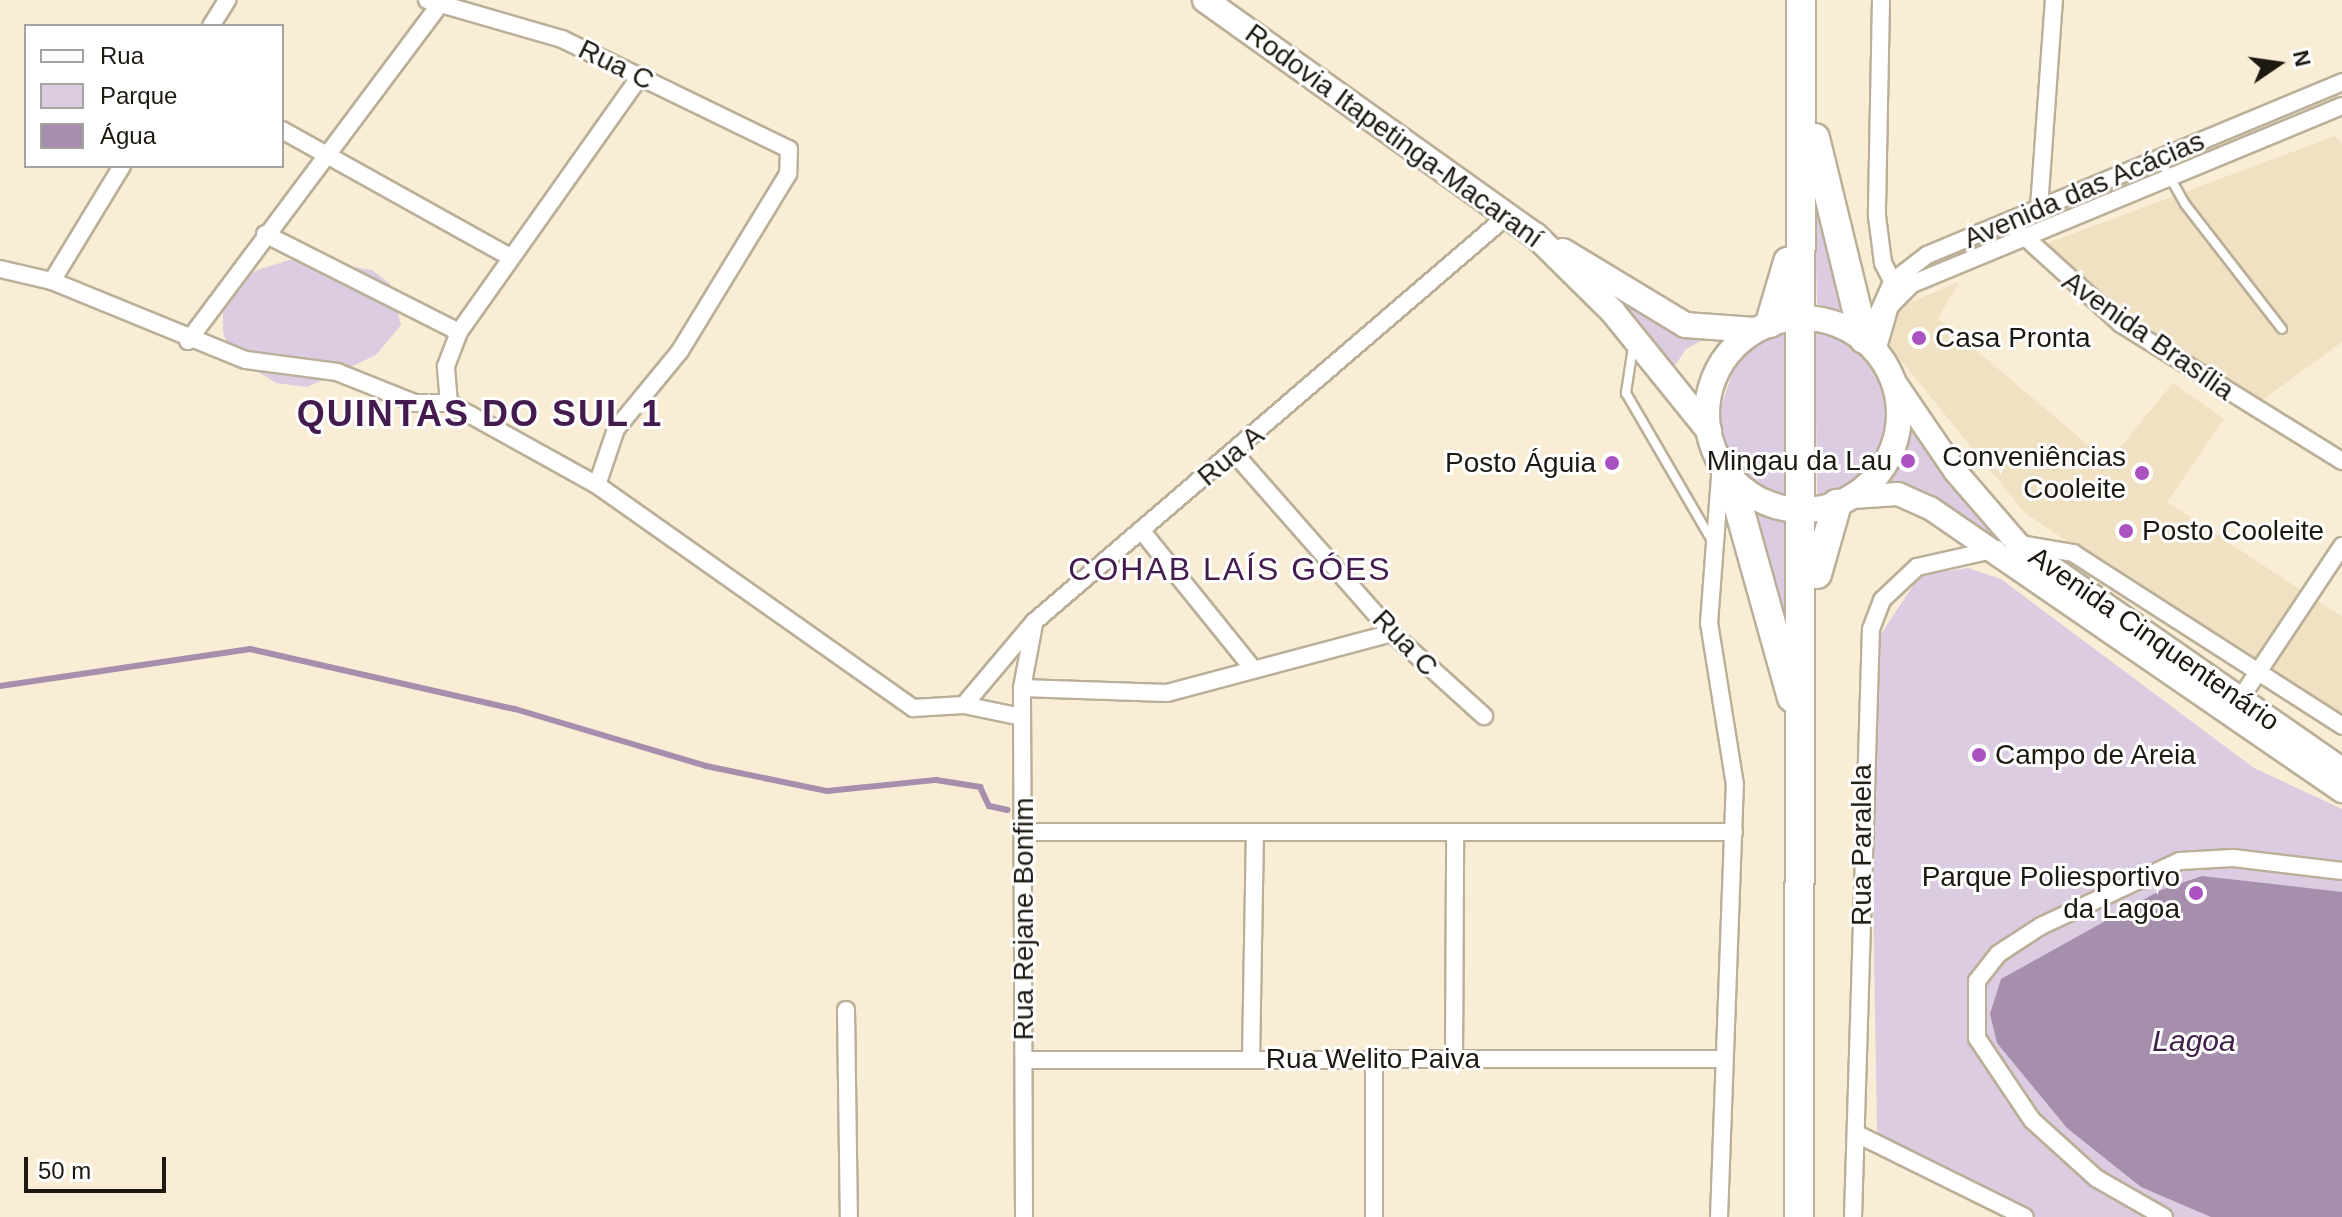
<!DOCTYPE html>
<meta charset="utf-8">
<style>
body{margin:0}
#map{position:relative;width:2342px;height:1217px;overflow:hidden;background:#f9edd5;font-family:Helvetica,sans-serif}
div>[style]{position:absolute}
.built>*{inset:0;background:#f0e1c3}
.green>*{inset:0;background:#dccce1}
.water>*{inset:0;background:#a68ead}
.stream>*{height:6px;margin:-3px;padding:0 3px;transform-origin:3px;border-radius:3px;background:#a68ead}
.roads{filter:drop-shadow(2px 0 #bbaf99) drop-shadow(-2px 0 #bbaf99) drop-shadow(0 2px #bbaf99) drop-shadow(0 -2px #bbaf99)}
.lane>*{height:8px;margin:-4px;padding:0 4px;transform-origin:4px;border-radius:4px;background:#fff}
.street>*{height:16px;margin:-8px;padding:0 8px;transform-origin:8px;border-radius:8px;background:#fff}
.secondary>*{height:22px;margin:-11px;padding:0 11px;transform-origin:11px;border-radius:11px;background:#fff}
.primary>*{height:24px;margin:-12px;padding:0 12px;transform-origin:12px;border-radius:12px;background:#fff}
.primary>.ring{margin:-12px;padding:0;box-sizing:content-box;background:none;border:24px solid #fff;border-radius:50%}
.highway>*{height:28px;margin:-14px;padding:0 14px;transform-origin:14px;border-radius:14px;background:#fff}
.dots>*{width:22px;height:22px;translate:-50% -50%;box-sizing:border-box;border:4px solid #fff;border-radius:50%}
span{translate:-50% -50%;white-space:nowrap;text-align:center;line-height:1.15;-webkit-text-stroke:6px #fff;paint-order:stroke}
.street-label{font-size:28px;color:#1d1911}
.poi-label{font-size:28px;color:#1d1911}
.left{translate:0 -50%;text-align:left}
.right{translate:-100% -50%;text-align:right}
.water-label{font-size:30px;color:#401f49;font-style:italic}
.quarter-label{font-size:32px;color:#441b4f;letter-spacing:2px}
.district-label{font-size:36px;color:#441b4f;font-weight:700;letter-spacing:2px}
.legend{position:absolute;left:24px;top:24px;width:260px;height:144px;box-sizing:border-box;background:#fff;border:2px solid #a5a3a0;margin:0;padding:10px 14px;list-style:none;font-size:24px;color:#1d1911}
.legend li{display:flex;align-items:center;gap:16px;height:40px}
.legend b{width:40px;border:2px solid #a5a3a0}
.north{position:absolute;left:2238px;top:24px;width:80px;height:80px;-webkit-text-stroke:6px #fff;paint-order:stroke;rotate:77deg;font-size:22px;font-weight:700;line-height:32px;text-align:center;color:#1d1911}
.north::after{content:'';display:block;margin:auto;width:28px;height:36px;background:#1d1911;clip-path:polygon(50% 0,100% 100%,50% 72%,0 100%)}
.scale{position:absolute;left:24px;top:1157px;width:142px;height:36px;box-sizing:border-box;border:4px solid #1d1911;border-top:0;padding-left:10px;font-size:24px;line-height:28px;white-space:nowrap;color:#1d1911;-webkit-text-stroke:6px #fff;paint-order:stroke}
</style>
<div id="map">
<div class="built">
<div style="clip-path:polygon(2335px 136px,2342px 144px,2342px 342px,2247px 411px,2076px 296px,2029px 250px)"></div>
<div style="clip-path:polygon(1959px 282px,1938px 318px,2108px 462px,2173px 383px,2224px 419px,2167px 502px,2342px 617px,2342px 726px,2024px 512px,1882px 337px,1906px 304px)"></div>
</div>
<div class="green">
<div style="clip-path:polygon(1814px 187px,1849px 318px,1817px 304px)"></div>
<div style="clip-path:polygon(296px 258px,372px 270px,390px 284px,401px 325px,376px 355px,307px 387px,276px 383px,233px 356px,223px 333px,223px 306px,234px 289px,257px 270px)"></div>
<div style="clip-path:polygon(1597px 285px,1687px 334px,1703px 340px,1686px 349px,1670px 373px)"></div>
<div style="clip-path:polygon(1789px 326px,1788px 500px,1762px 490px,1739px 469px,1719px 431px,1719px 412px,1738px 357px,1758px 338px)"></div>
<div style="clip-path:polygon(1815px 327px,1858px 346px,1879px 375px,1887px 408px,1884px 440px,1868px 467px,1845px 488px,1817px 496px)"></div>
<div style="clip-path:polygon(1905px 415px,1960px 497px,1997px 534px,1991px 542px,1870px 489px,1900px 443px)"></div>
<div style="clip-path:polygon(1751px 501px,1786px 519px,1784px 618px,1770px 560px)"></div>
<div style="clip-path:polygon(1968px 568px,2001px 579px,2254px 768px,2342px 809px,2342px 1217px,2024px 1217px,1887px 1152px,1877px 1130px,1873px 894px,1881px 634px,1920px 575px)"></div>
</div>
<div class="water">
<div style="clip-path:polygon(2202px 876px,2342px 892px,2342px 1217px,2211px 1217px,2141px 1187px,2067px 1128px,1997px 1043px,1990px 1014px,2001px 979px,2161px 890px)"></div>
</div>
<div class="stream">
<div style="left:0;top:686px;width:253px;rotate:-8.4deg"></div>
<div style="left:250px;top:649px;width:272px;rotate:12.8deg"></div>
<div style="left:515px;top:709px;width:199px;rotate:16.6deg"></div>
<div style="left:706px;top:766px;width:124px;rotate:11.7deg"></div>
<div style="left:827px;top:791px;width:110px;rotate:-5.8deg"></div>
<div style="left:936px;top:780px;width:45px;rotate:9deg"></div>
<div style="left:980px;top:787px;width:21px;rotate:65deg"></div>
<div style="left:989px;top:806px;width:19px;rotate:12deg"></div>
</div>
<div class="roads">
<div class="lane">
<div style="left:2159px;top:158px;width:53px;rotate:60.5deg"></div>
<div style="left:2185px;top:204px;width:158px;rotate:52.2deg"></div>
<div style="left:1633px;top:347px;width:47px;rotate:98.7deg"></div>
<div style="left:1626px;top:393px;width:171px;rotate:59.8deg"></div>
</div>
<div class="street">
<div style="left:427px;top:0;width:141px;rotate:16.1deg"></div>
<div style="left:562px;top:39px;width:252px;rotate:25.9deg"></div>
<div style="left:789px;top:149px;width:25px;rotate:92deg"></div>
<div style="left:788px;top:174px;width:207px;rotate:121.4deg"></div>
<div style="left:680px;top:351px;width:101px;rotate:129.4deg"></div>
<div style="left:616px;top:429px;width:59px;rotate:108.7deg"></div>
<div style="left:1881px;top:0;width:216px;rotate:91.1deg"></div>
<div style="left:1877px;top:216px;width:47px;rotate:82.7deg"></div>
<div style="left:1883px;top:263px;width:31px;rotate:63deg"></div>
<div style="left:211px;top:26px;width:31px;rotate:-58deg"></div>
<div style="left:282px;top:130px;width:259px;rotate:29.1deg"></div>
<div style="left:2039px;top:208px;width:209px;rotate:-85.9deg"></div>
<div style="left:2016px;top:229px;width:142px;rotate:42.1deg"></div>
<div style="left:2121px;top:324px;width:260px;rotate:31.8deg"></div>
<div style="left:265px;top:234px;width:217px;rotate:26.8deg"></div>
<div style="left:0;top:269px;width:53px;rotate:13deg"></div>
<div style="left:52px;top:281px;width:209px;rotate:22.2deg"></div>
<div style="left:246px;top:360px;width:92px;rotate:7.5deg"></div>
<div style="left:337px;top:372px;width:84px;rotate:21.7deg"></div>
<div style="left:415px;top:403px;width:34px"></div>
<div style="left:449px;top:403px;width:169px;rotate:29deg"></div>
<div style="left:597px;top:485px;width:387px;rotate:35.2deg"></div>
<div style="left:913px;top:708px;width:51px;rotate:-3.4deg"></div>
<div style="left:964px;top:705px;width:59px;rotate:11.7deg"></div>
<div style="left:52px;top:281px;width:135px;rotate:-58.7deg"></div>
<div style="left:1868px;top:336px;width:59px;rotate:-66deg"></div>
<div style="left:1892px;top:282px;width:44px;rotate:-37.6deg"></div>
<div style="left:1927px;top:255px;width:450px;rotate:-22.6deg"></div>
<div style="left:188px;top:341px;width:421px;rotate:-53.2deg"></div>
<div style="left:1877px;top:351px;width:47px;rotate:-73.9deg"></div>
<div style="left:1890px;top:306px;width:31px;rotate:-45deg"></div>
<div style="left:1912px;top:284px;width:465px;rotate:-22.5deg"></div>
<div style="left:449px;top:403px;width:37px;rotate:-95deg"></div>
<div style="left:446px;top:366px;width:36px;rotate:-69deg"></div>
<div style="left:459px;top:332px;width:311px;rotate:-54.7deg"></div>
<div style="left:1235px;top:454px;width:238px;rotate:48.7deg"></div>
<div style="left:1392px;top:633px;width:124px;rotate:42.1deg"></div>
<div style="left:1141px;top:530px;width:179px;rotate:51.1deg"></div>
<div style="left:2020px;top:544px;width:54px;rotate:9.6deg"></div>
<div style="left:2073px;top:553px;width:320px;rotate:32.7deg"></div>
<div style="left:1022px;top:688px;width:145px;rotate:2deg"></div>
<div style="left:1167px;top:693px;width:233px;rotate:-14.9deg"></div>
<div style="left:2240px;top:699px;width:184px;rotate:-56.3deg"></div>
<div style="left:964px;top:705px;width:109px;rotate:-49.9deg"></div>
<div style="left:1034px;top:622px;width:625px;rotate:-40.65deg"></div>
<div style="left:1025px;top:832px;width:709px"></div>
<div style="left:846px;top:1010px;width:207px;rotate:89.2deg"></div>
<div style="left:1251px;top:1059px;width:227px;rotate:-89deg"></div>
<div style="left:1454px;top:1059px;width:227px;rotate:-89.7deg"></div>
<div style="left:1024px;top:1060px;width:699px;rotate:-0.08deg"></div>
<div style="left:1857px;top:1134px;width:187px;rotate:26.3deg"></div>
<div style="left:1024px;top:1217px;width:529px;rotate:-90.22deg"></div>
<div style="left:1022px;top:688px;width:65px;rotate:-79.4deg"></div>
<div style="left:1374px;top:1217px;width:158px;rotate:-90deg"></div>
<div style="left:1719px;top:1217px;width:432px;rotate:-87.9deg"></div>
<div style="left:1735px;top:785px;width:164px;rotate:-99.1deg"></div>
<div style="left:1709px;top:623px;width:161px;rotate:-85.7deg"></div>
<div style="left:1853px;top:1217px;width:588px;rotate:-88.25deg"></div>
<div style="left:1871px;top:629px;width:31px;rotate:-69deg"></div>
<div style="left:1882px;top:600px;width:48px;rotate:-43.3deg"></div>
<div style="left:1917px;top:567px;width:82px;rotate:-12.7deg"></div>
<div style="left:2164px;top:1217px;width:78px;rotate:-150.2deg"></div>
<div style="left:2096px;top:1178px;width:86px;rotate:-137.8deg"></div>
<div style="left:2032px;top:1120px;width:99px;rotate:-123.9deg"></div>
<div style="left:1977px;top:1038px;width:57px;rotate:-90deg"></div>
<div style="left:1977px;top:981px;width:34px;rotate:-52deg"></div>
<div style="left:1998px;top:954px;width:51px;rotate:-33.1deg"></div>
<div style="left:2041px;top:926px;width:153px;rotate:-25.1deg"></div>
<div style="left:2180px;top:861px;width:53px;rotate:-3.2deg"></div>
<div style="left:2233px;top:858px;width:110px;rotate:6.8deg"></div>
</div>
<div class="secondary">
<div style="left:1893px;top:380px;width:110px;rotate:55.7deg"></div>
<div style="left:1955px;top:471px;width:96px;rotate:49.2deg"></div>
<div style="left:2018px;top:544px;width:394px;rotate:34.8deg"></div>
<div style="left:1852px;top:497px;width:46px;rotate:-3.7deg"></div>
<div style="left:1898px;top:494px;width:35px;rotate:24deg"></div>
<div style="left:1930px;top:508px;width:500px;rotate:34.5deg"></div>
</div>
<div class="primary">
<div style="left:1205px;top:0;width:405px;rotate:35.5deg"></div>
<div style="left:1535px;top:235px;width:110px;rotate:44.6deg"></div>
<div style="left:1613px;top:312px;width:153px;rotate:51.1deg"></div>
<div style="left:1563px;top:251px;width:143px;rotate:31.2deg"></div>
<div style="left:1685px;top:325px;width:70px;rotate:4.1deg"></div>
<div class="ring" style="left:1707px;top:318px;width:168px;height:168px"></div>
</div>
<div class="highway">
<div style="left:1815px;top:138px;width:207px;rotate:76.3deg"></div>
<div style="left:1770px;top:323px;width:64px;rotate:-73.6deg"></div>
<div style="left:1730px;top:476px;width:230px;rotate:74.4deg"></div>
<div style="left:1817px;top:574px;width:73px;rotate:-74.1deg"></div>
<div style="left:1799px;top:1217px;width:1217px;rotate:-89.91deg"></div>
</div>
</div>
<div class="dots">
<div style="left:1919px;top:338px;background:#a952c0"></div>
<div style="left:1908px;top:461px;background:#a952c0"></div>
<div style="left:1612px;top:463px;background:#a952c0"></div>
<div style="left:2142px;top:473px;background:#a952c0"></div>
<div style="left:2126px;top:531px;background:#a952c0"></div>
<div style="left:1979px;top:755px;background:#a952c0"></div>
<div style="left:2196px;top:893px;background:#a952c0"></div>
</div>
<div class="street-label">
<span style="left:616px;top:65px;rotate:26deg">Rua C</span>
<span style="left:1394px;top:136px;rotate:36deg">Rodovia Itapetinga-Macaraní</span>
<span style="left:2084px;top:190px;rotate:-23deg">Avenida das Acácias</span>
<span style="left:2148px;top:336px;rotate:35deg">Avenida Brasília</span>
<span style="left:1231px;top:456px;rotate:-40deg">Rua A</span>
<span style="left:2154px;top:639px;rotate:35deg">Avenida Cinquentenário</span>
<span style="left:1405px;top:643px;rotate:46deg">Rua C</span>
<span style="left:1862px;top:845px;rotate:-90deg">Rua Paralela</span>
<span style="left:1024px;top:919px;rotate:-90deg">Rua Rejane Bonfim</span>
<span style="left:1373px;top:1059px">Rua Welito Paiva</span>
</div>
<div class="poi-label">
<span class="left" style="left:1935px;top:338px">Casa Pronta</span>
<span class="right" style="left:2126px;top:473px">Conveniências<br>Cooleite</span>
<span class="right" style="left:1892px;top:461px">Mingau da Lau</span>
<span class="right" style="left:1596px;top:463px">Posto Águia</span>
<span class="left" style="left:2142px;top:531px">Posto Cooleite</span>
<span class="left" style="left:1995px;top:755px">Campo de Areia</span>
<span class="right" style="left:2180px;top:893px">Parque Poliesportivo<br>da Lagoa</span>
</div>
<div class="water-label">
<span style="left:2194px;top:1041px">Lagoa</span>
</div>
<div class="quarter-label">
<span style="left:1230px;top:569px">COHAB LAÍS GÓES</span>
</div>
<div class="district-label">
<span style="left:480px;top:414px">QUINTAS DO SUL 1</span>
</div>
<ul class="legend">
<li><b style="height:10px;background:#fff"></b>Rua</li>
<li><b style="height:22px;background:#dccce1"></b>Parque</li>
<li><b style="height:22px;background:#a68ead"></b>Água</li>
</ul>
<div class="north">N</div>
<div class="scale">50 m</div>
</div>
